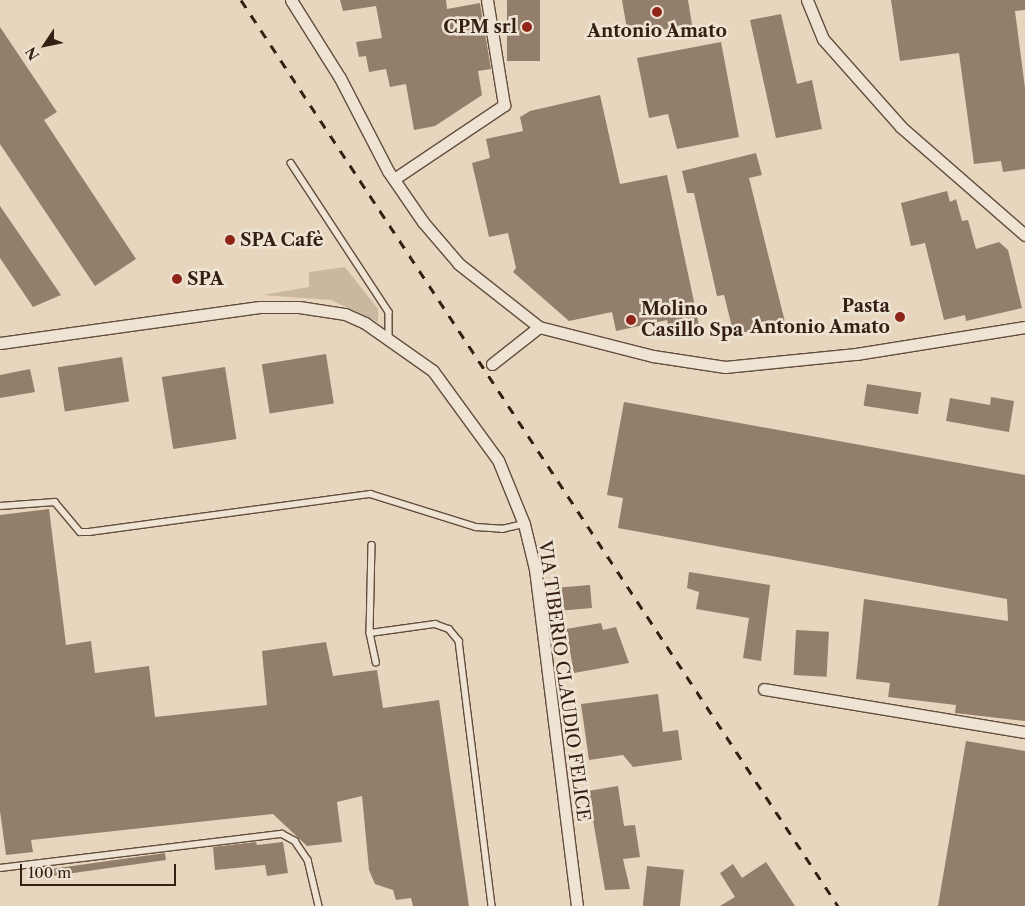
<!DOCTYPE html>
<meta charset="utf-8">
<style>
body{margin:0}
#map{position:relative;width:1025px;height:906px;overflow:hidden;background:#e7d6bd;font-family:"Libre Caslon Text",serif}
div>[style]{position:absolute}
.green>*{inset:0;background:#c9b7a0}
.building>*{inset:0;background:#927e6b;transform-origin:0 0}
.roads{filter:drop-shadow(1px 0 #624d3d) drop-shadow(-1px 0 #624d3d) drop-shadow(0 1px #624d3d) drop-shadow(0 -1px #624d3d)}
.service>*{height:5.5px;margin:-2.75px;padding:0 2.75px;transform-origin:2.75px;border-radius:2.75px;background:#efe4d4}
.minor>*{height:11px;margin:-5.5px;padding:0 5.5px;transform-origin:5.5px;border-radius:5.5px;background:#efe4d4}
.rail>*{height:3px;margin-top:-1.5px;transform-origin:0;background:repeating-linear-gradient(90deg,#351f12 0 9px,transparent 0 18px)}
.dots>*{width:14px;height:14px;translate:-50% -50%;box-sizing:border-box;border:2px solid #efe4d4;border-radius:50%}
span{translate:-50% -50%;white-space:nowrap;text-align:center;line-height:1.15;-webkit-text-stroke:5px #efe4d4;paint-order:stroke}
.poi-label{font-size:18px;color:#351f12;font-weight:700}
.right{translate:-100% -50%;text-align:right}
.left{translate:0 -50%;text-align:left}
.street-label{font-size:18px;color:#351f12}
.north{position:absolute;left:20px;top:20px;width:50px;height:50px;-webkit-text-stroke:4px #efe4d4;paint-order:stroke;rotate:236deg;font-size:14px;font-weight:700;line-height:20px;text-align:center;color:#351f12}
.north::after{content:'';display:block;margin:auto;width:18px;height:22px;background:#351f12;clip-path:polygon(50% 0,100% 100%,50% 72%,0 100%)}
.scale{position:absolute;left:20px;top:864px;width:156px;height:22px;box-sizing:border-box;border:2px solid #351f12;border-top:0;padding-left:6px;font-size:15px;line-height:18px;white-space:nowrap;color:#351f12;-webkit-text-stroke:4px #efe4d4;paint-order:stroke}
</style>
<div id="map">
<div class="green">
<div style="clip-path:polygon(345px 267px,378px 309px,378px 322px,331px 300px,263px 295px,309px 287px,309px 272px)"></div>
</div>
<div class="building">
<div style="clip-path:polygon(340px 0,446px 0,447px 9px,480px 3px,491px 69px,478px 71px,482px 95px,435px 126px,414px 130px,406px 84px,390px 87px,386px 69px,369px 72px,366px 56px,359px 57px,356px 42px,382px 38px,376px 6px,343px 11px)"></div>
<div style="left:507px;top:0;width:33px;height:61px"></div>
<div style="clip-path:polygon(622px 0,688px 0,692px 25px,628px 35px)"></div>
<div style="clip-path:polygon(891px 0,1025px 0,1025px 10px,1015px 11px,1025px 88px,1025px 169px,1003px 172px,1001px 161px,974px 164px,959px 53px,900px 61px)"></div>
<div style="clip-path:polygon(781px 14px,797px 84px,812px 80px,822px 129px,776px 138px,750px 20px)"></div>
<div style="clip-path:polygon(0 27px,57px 112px,44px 120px,136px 259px,95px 286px,0 144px)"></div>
<div style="clip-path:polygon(721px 42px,739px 137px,677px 149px,668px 114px,649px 118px,637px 58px)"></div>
<div style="clip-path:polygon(600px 95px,620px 184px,667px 175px,700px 330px,670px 336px,667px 320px,616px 331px,612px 312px,569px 321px,513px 272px,516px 268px,508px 233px,489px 237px,472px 163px,490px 158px,486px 139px,523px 131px,520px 117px,530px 111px)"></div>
<div style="clip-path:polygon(756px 153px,762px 175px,749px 178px,785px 322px,734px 335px,724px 295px,717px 296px,694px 193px,687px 193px,682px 171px)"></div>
<div style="clip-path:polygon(947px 191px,950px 202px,956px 199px,962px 221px,968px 220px,976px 249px,999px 242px,1008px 250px,1022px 308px,966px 321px,965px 315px,944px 320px,925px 243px,911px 246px,901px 203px)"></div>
<div style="clip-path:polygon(0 206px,61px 295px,33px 307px,0 258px)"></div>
<div style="left:326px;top:354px;width:50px;height:65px;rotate:81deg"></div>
<div style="left:122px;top:357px;width:45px;height:65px;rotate:81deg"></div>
<div style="left:225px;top:367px;width:73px;height:64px;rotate:81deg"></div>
<div style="clip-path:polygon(30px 369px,35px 392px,0 398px,0 375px)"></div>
<div style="left:867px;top:384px;width:55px;height:22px;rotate:9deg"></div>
<div style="clip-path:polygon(991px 397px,1014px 401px,1009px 432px,946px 421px,950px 398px,990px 405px)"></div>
<div style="clip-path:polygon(624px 402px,1025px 475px,1025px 721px,955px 713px,956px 705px,888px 697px,890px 683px,856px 679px,864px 599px,1008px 621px,1007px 599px,618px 528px,623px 498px,607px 495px)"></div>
<div style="clip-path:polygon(49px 509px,66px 645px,91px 641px,95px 673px,149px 666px,155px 717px,267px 705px,262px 651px,326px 642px,333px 676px,377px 670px,383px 708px,439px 700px,469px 906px,413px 906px,411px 898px,396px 900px,393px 890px,375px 884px,369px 870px,362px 796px,337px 802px,342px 842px,307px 846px,273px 814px,31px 840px,33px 852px,6px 855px,0 811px,0 515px)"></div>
<div style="clip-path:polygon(689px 572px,770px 585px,761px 661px,743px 658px,749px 618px,696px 609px,699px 592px,687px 588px)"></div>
<div style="left:590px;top:585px;width:23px;height:30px;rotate:85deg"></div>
<div style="clip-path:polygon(601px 623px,603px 630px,616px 627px,629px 663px,574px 673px,566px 629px)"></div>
<div style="left:796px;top:630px;width:33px;height:45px;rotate:3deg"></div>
<div style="clip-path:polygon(658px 694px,663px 732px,678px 730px,682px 760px,633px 767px,623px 755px,589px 760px,581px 704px)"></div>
<div style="clip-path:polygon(966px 741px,1025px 751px,1025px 906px,938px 906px)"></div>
<div style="clip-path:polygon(618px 786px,624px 826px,635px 825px,640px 857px,623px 859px,630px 889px,605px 890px,588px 791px)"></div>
<div style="clip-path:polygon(256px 842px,257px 845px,283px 842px,288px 873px,267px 876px,265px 865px,215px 870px,213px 847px)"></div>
<div style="left:165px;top:853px;width:7px;height:135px;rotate:82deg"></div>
<div style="clip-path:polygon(766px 862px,795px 906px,720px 906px,735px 897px,720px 873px,733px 864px,742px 878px)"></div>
<div style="left:647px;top:866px;width:37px;height:40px;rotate:6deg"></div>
</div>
<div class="roads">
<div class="service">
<div style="left:291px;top:163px;width:178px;rotate:56.7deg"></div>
<div style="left:389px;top:312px;width:25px;rotate:90deg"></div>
<div style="left:0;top:506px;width:55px;rotate:-4.2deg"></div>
<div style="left:55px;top:502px;width:39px;rotate:50deg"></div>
<div style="left:80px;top:532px;width:9px"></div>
<div style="left:89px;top:532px;width:284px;rotate:-7.7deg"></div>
<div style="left:370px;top:494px;width:111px;rotate:17.3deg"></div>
<div style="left:476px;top:527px;width:26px;rotate:4deg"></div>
<div style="left:502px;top:529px;width:23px;rotate:-13deg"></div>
<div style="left:372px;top:545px;width:88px;rotate:91.3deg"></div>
<div style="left:370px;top:633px;width:30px;rotate:78deg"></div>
<div style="left:370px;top:633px;width:66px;rotate:-7.9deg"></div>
<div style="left:435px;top:624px;width:15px;rotate:20deg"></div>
<div style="left:449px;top:629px;width:16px;rotate:50deg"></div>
<div style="left:459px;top:641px;width:267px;rotate:82.9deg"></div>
<div style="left:0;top:868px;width:284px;rotate:-6.9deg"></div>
<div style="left:282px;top:834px;width:15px;rotate:28deg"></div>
<div style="left:295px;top:841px;width:23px;rotate:56deg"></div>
<div style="left:308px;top:860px;width:47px;rotate:76.6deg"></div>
</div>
<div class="minor">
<div style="left:291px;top:0;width:92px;rotate:57.9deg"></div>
<div style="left:340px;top:78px;width:105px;rotate:62.7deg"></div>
<div style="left:388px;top:171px;width:62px;rotate:55.5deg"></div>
<div style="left:423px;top:222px;width:55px;rotate:49.4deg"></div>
<div style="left:459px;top:264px;width:102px;rotate:38.2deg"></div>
<div style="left:807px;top:0;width:42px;rotate:67.7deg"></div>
<div style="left:823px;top:39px;width:118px;rotate:48.4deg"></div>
<div style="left:901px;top:127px;width:164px;rotate:41.1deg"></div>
<div style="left:394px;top:179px;width:133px;rotate:-33.9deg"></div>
<div style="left:504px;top:105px;width:106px;rotate:-99.2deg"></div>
<div style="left:0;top:343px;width:262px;rotate:-7.9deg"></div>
<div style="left:260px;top:307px;width:39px"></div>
<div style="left:299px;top:307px;width:47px;rotate:8.7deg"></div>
<div style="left:345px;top:314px;width:22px;rotate:24deg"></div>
<div style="left:365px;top:323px;width:83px;rotate:35.2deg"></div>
<div style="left:433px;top:371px;width:110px;rotate:53.9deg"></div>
<div style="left:498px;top:460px;width:69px;rotate:67.9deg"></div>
<div style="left:524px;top:524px;width:46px;rotate:76.3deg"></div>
<div style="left:535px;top:569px;width:340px;rotate:82.9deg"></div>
<div style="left:492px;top:364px;width:60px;rotate:-38.2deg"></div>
<div style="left:539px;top:327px;width:118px;rotate:14.3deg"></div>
<div style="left:653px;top:356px;width:73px;rotate:8.7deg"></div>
<div style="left:725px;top:367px;width:132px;rotate:-5.7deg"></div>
<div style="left:856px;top:354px;width:171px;rotate:-9.1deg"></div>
<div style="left:764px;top:689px;width:265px;rotate:9.4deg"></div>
</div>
</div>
<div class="rail">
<div style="left:241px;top:0;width:1085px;rotate:56.62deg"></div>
</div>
<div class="dots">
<div style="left:657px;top:12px;background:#8f2418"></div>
<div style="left:527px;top:27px;background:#8f2418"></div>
<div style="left:230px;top:240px;background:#8f2418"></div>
<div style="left:177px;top:279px;background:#8f2418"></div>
<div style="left:900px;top:317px;background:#8f2418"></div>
<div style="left:631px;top:320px;background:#8f2418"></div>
</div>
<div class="poi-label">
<span class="right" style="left:517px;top:27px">CPM srl</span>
<span style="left:657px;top:31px">Antonio Amato</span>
<span class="left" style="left:240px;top:240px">SPA Cafè</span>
<span class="left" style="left:187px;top:279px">SPA</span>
<span class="right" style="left:890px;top:317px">Pasta<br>Antonio Amato</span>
<span class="left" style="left:641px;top:320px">Molino<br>Casillo Spa</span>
</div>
<div class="street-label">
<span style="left:564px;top:681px;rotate:82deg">VIA TIBERIO CLAUDIO FELICE</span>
</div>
<div class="north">N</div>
<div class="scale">100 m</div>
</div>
